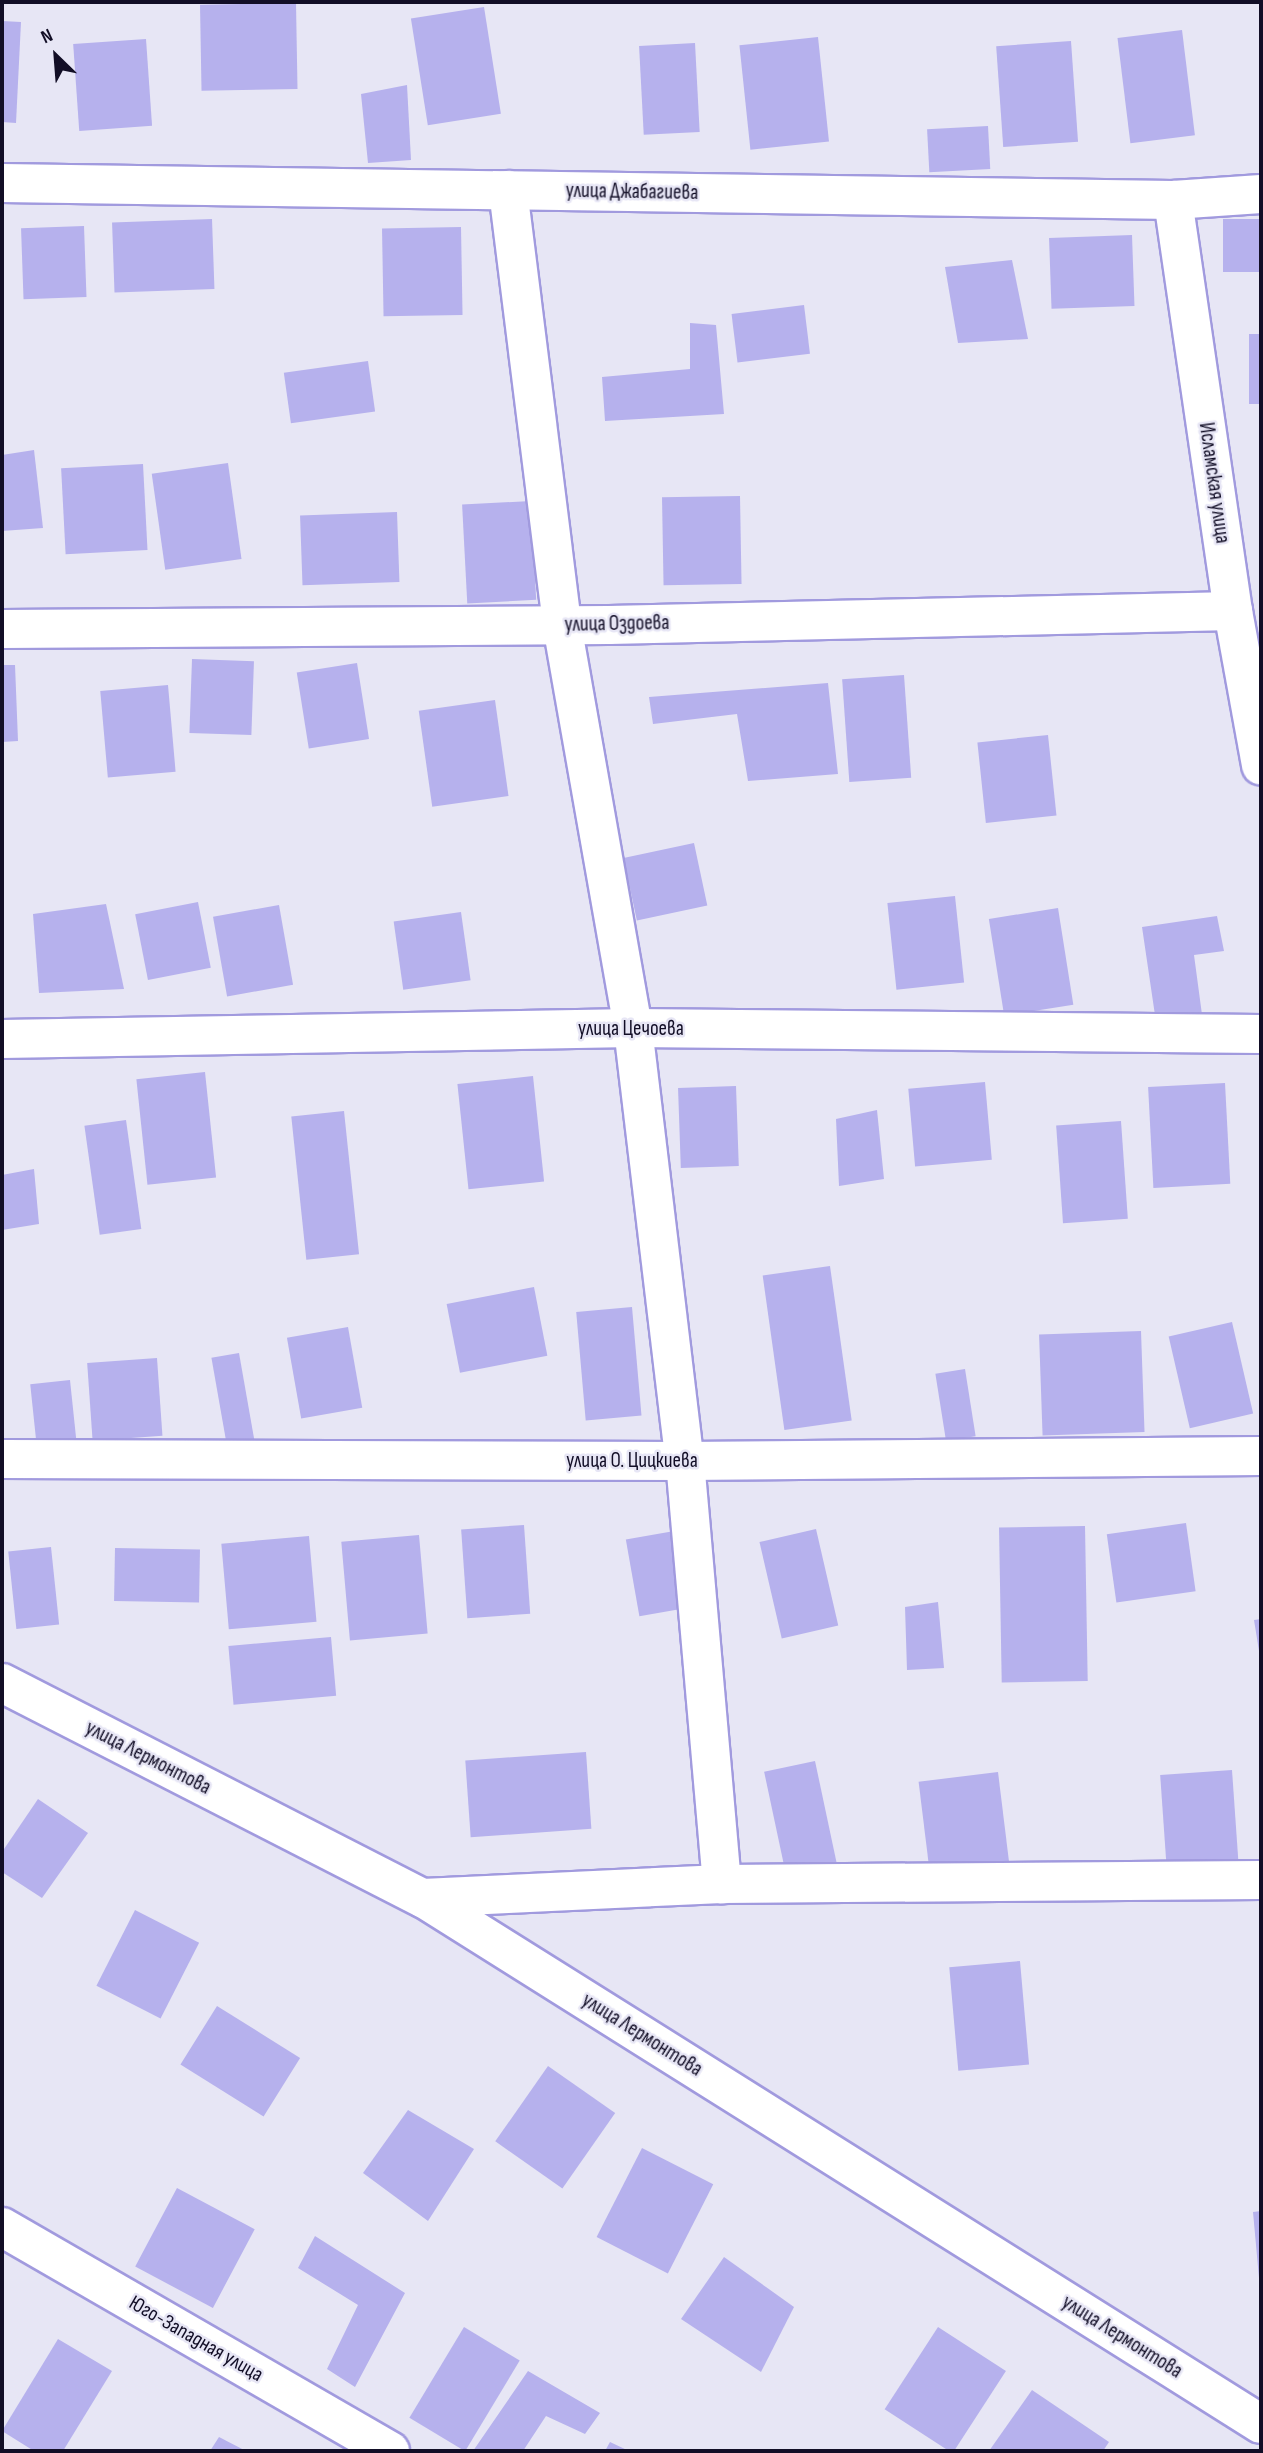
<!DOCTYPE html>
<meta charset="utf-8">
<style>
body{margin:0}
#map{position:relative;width:1263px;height:2453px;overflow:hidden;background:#e7e6f5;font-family:"Sofia Sans Condensed",sans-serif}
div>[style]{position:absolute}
.building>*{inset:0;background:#b6b1ed;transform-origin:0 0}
.roads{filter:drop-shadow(2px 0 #a19ade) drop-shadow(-2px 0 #a19ade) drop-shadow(0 2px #a19ade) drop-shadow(0 -2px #a19ade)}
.minor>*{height:38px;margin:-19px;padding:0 19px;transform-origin:19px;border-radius:19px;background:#fff}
span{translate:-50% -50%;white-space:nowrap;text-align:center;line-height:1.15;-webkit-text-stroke:5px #e7e6f5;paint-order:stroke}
.street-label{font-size:21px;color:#120e26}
.frame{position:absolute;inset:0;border:4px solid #120e26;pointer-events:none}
.north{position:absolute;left:21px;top:21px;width:70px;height:70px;-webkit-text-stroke:5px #e7e6f5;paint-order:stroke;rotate:335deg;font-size:19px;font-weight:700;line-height:28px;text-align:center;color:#120e26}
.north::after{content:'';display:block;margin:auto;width:24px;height:32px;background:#120e26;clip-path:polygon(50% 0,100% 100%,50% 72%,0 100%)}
</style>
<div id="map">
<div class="building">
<div style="left:296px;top:3px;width:86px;height:96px;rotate:89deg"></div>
<div style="left:484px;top:7px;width:108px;height:74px;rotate:81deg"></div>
<div style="clip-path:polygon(2px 21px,21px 22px,16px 123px,2px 122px)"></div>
<div style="left:1182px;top:30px;width:106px;height:65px;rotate:83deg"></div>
<div style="left:818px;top:37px;width:105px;height:79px;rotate:84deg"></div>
<div style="left:146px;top:39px;width:87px;height:73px;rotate:86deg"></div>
<div style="left:1071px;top:41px;width:101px;height:75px;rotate:86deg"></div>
<div style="left:695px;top:43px;width:89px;height:56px;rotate:87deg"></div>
<div style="clip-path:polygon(407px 85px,411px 160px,368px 163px,361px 94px)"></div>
<div style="left:988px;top:126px;width:43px;height:61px;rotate:87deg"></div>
<div style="left:212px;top:219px;width:70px;height:100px;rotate:88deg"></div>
<div style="left:1261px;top:219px;width:53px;height:38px;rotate:90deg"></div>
<div style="left:84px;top:226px;width:71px;height:63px;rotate:88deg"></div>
<div style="left:461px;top:227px;width:88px;height:79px;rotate:89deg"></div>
<div style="left:1132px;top:235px;width:71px;height:83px;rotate:88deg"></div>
<div style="clip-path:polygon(1012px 260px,1028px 339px,958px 343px,945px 267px)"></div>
<div style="left:804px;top:305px;width:49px;height:73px;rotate:83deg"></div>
<div style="clip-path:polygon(690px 323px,716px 325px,724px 414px,605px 421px,602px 377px,690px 369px)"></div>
<div style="left:1249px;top:334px;width:12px;height:70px"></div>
<div style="left:368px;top:361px;width:51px;height:85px;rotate:82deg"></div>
<div style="clip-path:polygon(34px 450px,43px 528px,2px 531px,2px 455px)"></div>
<div style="left:228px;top:463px;width:97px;height:77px;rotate:82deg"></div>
<div style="left:143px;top:464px;width:86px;height:82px;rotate:87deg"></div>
<div style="left:740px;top:496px;width:88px;height:78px;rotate:89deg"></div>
<div style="left:531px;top:501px;width:99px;height:69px;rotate:87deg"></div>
<div style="left:397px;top:512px;width:70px;height:97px;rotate:88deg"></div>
<div style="left:192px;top:659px;width:62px;height:74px;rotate:2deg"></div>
<div style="left:357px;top:663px;width:77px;height:61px;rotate:81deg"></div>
<div style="clip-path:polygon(2px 665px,15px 665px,18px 741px,2px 742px)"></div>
<div style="left:904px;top:675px;width:103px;height:62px;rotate:86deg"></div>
<div style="clip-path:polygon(828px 683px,838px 774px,748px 781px,737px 714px,653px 724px,649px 697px)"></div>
<div style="left:168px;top:685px;width:87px;height:68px;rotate:85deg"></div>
<div style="left:495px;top:700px;width:97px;height:77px;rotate:82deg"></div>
<div style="left:1048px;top:735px;width:81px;height:71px;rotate:84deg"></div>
<div style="left:694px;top:843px;width:64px;height:72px;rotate:78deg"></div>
<div style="left:955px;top:896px;width:87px;height:68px;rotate:84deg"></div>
<div style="left:198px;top:902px;width:67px;height:64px;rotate:79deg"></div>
<div style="clip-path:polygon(106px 904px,124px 989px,39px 993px,33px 914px)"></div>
<div style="left:279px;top:905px;width:81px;height:67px;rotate:80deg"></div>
<div style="left:1058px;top:908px;width:98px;height:70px;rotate:81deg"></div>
<div style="left:461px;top:912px;width:69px;height:68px;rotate:82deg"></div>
<div style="clip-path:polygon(1217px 916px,1224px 951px,1194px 955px,1203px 1022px,1156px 1022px,1142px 927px)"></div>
<div style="left:205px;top:1072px;width:106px;height:69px;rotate:84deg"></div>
<div style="left:533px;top:1076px;width:106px;height:76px;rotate:84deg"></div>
<div style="left:985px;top:1082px;width:78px;height:77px;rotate:85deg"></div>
<div style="left:1225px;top:1083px;width:101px;height:77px;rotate:87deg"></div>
<div style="left:736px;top:1086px;width:80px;height:58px;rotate:88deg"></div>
<div style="clip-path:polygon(877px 1110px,884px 1179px,839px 1186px,836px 1119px)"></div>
<div style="left:344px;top:1111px;width:144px;height:53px;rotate:84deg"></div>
<div style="left:126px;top:1120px;width:110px;height:42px;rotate:82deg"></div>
<div style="left:1121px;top:1121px;width:98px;height:65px;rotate:86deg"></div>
<div style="clip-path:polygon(34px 1169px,39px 1224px,2px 1230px,2px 1175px)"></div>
<div style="left:830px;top:1266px;width:156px;height:68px;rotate:82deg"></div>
<div style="left:534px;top:1287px;width:70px;height:89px;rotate:79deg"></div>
<div style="left:632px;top:1307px;width:109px;height:56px;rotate:85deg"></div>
<div style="left:1232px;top:1322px;width:94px;height:65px;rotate:77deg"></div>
<div style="left:348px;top:1327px;width:82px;height:62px;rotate:80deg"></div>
<div style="left:1141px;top:1331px;width:101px;height:102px;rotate:88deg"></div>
<div style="left:239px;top:1353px;width:90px;height:28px;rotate:80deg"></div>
<div style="left:157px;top:1358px;width:78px;height:70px;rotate:86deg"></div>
<div style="left:965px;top:1369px;width:68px;height:30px;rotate:81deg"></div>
<div style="left:70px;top:1380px;width:64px;height:40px;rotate:84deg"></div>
<div style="left:1186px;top:1523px;width:69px;height:80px;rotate:82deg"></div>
<div style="left:524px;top:1525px;width:89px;height:63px;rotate:86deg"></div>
<div style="left:1085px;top:1526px;width:155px;height:86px;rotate:89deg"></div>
<div style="left:816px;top:1529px;width:99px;height:58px;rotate:77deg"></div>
<div style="left:680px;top:1530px;width:78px;height:55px;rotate:80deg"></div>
<div style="left:419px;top:1535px;width:99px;height:78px;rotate:85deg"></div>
<div style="left:309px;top:1536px;width:86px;height:88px;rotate:85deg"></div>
<div style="left:51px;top:1547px;width:78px;height:43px;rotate:84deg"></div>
<div style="left:115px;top:1548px;width:85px;height:53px;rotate:1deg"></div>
<div style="clip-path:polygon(938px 1602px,944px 1668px,907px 1670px,905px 1607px)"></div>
<div style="clip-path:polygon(1261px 1619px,1261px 1657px,1260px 1657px,1254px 1620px)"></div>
<div style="left:331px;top:1637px;width:59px;height:103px;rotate:85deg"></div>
<div style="left:586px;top:1752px;width:77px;height:121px;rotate:86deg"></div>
<div style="left:815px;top:1761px;width:108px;height:52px;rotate:78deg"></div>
<div style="left:1232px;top:1770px;width:98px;height:72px;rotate:86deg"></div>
<div style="left:998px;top:1772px;width:90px;height:80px;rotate:83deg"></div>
<div style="clip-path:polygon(38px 1799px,88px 1833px,42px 1898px,2px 1872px,2px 1852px)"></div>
<div style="left:135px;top:1910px;width:72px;height:85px;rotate:27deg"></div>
<div style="left:1020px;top:1961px;width:104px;height:71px;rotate:85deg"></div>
<div style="left:217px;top:2006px;width:98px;height:69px;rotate:32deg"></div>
<div style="left:548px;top:2066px;width:82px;height:92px;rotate:35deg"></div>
<div style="clip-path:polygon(408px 2110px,474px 2149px,428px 2221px,363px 2173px)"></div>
<div style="left:642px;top:2148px;width:80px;height:100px;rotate:27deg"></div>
<div style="left:177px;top:2188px;width:88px;height:89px;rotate:28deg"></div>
<div style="clip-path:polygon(1261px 2211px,1261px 2278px,1259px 2278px,1253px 2212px)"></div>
<div style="clip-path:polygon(315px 2236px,405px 2293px,355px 2387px,327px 2369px,358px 2305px,298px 2268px)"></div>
<div style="clip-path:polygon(724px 2257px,794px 2307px,761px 2372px,681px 2319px)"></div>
<div style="left:464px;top:2327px;width:65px;height:106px;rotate:31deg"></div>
<div style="left:938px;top:2327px;width:81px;height:98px;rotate:33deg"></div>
<div style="clip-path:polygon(58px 2339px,112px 2371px,63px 2451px,34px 2451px,2px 2431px)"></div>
<div style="clip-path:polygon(528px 2371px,600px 2413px,585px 2434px,546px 2416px,523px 2451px,473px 2451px)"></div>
<div style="clip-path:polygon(1032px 2390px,1109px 2442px,1103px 2451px,989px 2451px)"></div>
<div style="clip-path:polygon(219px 2437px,246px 2451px,210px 2451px)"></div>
<div style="clip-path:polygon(610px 2442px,629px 2451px,605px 2451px)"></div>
</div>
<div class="roads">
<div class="minor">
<div style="left:2px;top:183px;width:1171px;rotate:0.83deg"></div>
<div style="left:1173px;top:200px;width:88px;rotate:-3.9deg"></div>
<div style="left:508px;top:190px;width:438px;rotate:82.9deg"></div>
<div style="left:562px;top:625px;width:409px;rotate:80deg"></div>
<div style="left:633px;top:1028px;width:436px;rotate:83.2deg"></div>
<div style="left:685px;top:1461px;width:425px;rotate:85deg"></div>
<div style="left:1173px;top:200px;width:415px;rotate:81.7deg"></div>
<div style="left:1233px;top:611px;width:157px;rotate:79.7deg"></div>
<div style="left:2px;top:629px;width:607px;rotate:-0.38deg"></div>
<div style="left:609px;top:625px;width:624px;rotate:-1.29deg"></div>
<div style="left:2px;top:1039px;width:631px;rotate:-1deg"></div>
<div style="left:633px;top:1028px;width:628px;rotate:0.55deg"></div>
<div style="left:2px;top:1459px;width:683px;rotate:0.17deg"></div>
<div style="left:685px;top:1461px;width:576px;rotate:-0.5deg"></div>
<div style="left:2px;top:1683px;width:473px;rotate:27.1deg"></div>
<div style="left:423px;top:1898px;width:989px;rotate:32.12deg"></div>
<div style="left:423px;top:1898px;width:299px;rotate:-2.7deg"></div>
<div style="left:722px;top:1884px;width:539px;rotate:-0.43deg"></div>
<div style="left:2px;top:2227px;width:448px;rotate:30deg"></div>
</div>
</div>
<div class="street-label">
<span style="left:632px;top:192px;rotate:1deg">улица Джабагиева</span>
<span style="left:1214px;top:483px;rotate:82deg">Исламская улица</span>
<span style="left:617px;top:624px;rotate:-1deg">улица Оздоева</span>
<span style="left:631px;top:1029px">улица Цечоева</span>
<span style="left:632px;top:1461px">улица О. Цицкиева</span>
<span style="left:148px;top:1758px;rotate:27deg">улица Лермонтова</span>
<span style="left:642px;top:2035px;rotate:32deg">улица Лермонтова</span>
<span style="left:1122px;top:2337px;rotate:32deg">улица Лермонтова</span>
<span style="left:196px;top:2339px;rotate:30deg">Юго-Западная улица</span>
</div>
<div class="frame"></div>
<div class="north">N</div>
</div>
